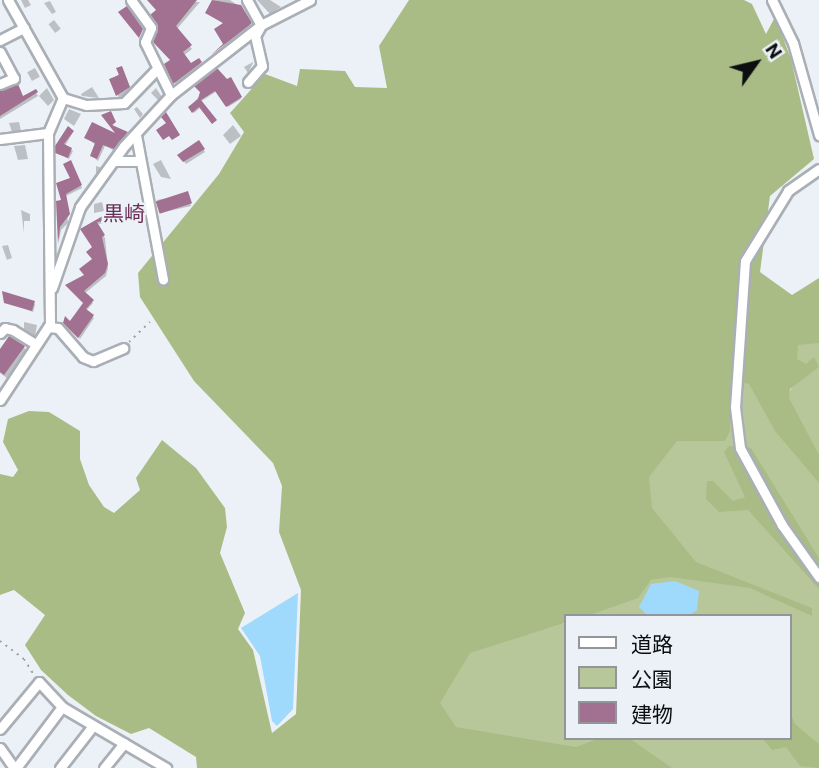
<!DOCTYPE html>
<meta charset="utf-8">
<style>
body{margin:0}
#map{position:relative;width:819px;height:768px;overflow:hidden;background:#ebf1f7;font-family:Roboto,"Noto Sans JP",sans-serif}
div>[style]{position:absolute}
.green>*{inset:0;background:#b8c79a}
.forest>*{inset:0;background:#aabc85}
.water>*{inset:0;background:#9fd9fc}
.shadow>*{inset:0;background:#0003;transform-origin:0 0}
.building>*{inset:0;background:#a27090;transform-origin:0 0}
.path>*{height:2px;margin-top:-1px;transform-origin:0;background:repeating-linear-gradient(90deg,#9fa4a9 0 2px,transparent 0 7px)}
.roads{filter:drop-shadow(2px 0 #a9afb5) drop-shadow(-2px 0 #a9afb5) drop-shadow(0 2px #a9afb5) drop-shadow(0 -2px #a9afb5)}
.street>*{height:9px;margin:-4.5px;padding:0 4.5px;transform-origin:4.5px;border-radius:4.5px;background:#fff}
span{translate:-50% -50%;white-space:nowrap;text-align:center;line-height:1.15;-webkit-text-stroke:5px #ebf1f7;paint-order:stroke}
.quarter-label{font-size:21px;color:#6c2f56}
.legend{position:absolute;left:564px;top:614px;width:228px;height:126px;box-sizing:border-box;background:#ebf1f7;border:2px solid #92969b;margin:0;padding:9px 12px;list-style:none;font-size:21px;color:#0c0e10}
.legend li{display:flex;align-items:center;gap:14px;height:35px}
.legend b{width:35px;border:2px solid #92969b}
.north{position:absolute;left:721px;top:28px;width:70px;height:70px;-webkit-text-stroke:5px #ebf1f7;paint-order:stroke;rotate:56deg;font-size:19px;font-weight:700;line-height:28px;text-align:center;color:#0c0e10}
.north::after{content:'';display:block;margin:auto;width:24px;height:32px;background:#0c0e10;clip-path:polygon(50% 0,100% 100%,50% 72%,0 100%)}
</style>
<div id="map">
<div class="green">
<div style="clip-path:polygon(819px 340px,819px 458px,786px 397px,805px 366px,794px 360px,795px 343px)"></div>
<div style="clip-path:polygon(727px 377px,751px 381px,819px 479px,819px 768px,671px 768px,628px 738px,789px 738px,789px 616px,585px 616px,651px 580px,695px 563px,649px 509px,647px 476px)"></div>
<div style="clip-path:polygon(565px 623px,565px 738px,603px 738px,576px 748px,455px 728px,439px 703px,469px 652px)"></div>
</div>
<div class="forest">
<div style="clip-path:polygon(409px 0,744px 0,752px 4px,766px 34px,775px 17px,791px 59px,814px 159px,770px 196px,760px 272px,792px 295px,819px 278px,819px 343px,798px 345px,797px 359px,806px 364px,814px 357px,819px 367px,790px 389px,789px 398px,819px 455px,819px 483px,775px 431px,749px 384px,730px 380px,730px 431px,725px 441px,677px 441px,649px 477px,652px 508px,696px 562px,812px 608px,812px 616px,750px 588px,670px 577px,651px 580px,638px 598px,587px 616px,565px 616px,565px 623px,470px 653px,440px 703px,456px 727px,576px 747px,600px 738px,629px 738px,672px 768px,197px 768px,196px 757px,149px 728px,131px 734px,96px 716px,68px 695px,41px 670px,25px 645px,45px 615px,14px 590px,0 595px,0 474px,13px 477px,18px 470px,3px 442px,8px 419px,29px 411px,49px 412px,80px 431px,80px 459px,89px 485px,104px 507px,114px 513px,140px 490px,136px 478px,162px 440px,196px 468px,225px 508px,227px 527px,220px 553px,245px 613px,238px 629px,253px 650px,272px 733px,296px 714px,301px 590px,279px 532px,282px 486px,273px 463px,194px 381px,140px 297px,138px 273px,219px 174px,244px 132px,230px 113px,265px 74px,297px 86px,300px 69px,345px 71px,355px 87px,387px 88px,379px 46px)"></div>
<div style="clip-path:polygon(729px 446px,751px 448px,819px 558px,819px 589px,748px 510px,719px 512px,706px 499px,707px 481px,713px 481px,733px 501px,745px 497px,724px 452px)"></div>
<div style="clip-path:polygon(789px 709px,795px 724px,819px 744px,819px 768px,800px 766px,786px 747px,772px 750px,762px 738px,789px 738px)"></div>
</div>
<div class="water">
<div style="clip-path:polygon(675px 581px,699px 591px,697px 610px,688px 616px,648px 616px,639px 607px,651px 584px)"></div>
<div style="clip-path:polygon(298px 593px,293px 709px,277px 726px,272px 721px,260px 656px,241px 628px)"></div>
</div>
<div class="shadow">
<div style="clip-path:polygon(21px 0,28px 0,31px 5px,25px 8px)"></div>
<div style="clip-path:polygon(148px 0,200px 2px,177px 29px,192px 49px,183px 56px,190px 66px,199px 60px,202px 66px,177px 86px,166px 65px,172px 61px,158px 11px)"></div>
<div style="clip-path:polygon(214px 0,230px 0,240px 7px,252px 27px,214px 56px,225px 44px,224px 24px,207px 13px)"></div>
<div style="clip-path:polygon(257px 0,270px 0,281px 7px,270px 14px)"></div>
<div style="clip-path:polygon(50px 1px,56px 12px,52px 14px,44px 3px)"></div>
<div style="left:54px;top:20px;width:11px;height:7px;rotate:52deg"></div>
<div style="clip-path:polygon(253px 62px,253px 63px,248px 73px,244px 67px)"></div>
<div style="left:35px;top:68px;width:10px;height:9px;rotate:61deg"></div>
<div style="clip-path:polygon(123px 71px,131px 90px,119px 98px,111px 80px)"></div>
<div style="clip-path:polygon(230px 80px,241px 99px,228px 107px,217px 91px,200px 102px,214px 124px,201px 107px,194px 113px,190px 107px,202px 93px)"></div>
<div style="clip-path:polygon(92px 87px,99px 98px,82px 96px,81px 94px)"></div>
<div style="clip-path:polygon(47px 88px,54px 100px,48px 106px,39px 96px)"></div>
<div style="clip-path:polygon(156px 88px,162px 97px,159px 101px,151px 93px)"></div>
<div style="clip-path:polygon(35px 91px,38px 96px,0 119px,0 93px,22px 98px)"></div>
<div style="clip-path:polygon(137px 107px,143px 114px,140px 118px,134px 109px)"></div>
<div style="clip-path:polygon(69px 109px,81px 114px,74px 126px,64px 119px)"></div>
<div style="clip-path:polygon(110px 113px,114px 127px,128px 136px,115px 151px,105px 146px,98px 161px,92px 156px,96px 145px,86px 138px,120px 137px,105px 118px)"></div>
<div style="clip-path:polygon(19px 122px,21px 131px,12px 132px,9px 123px)"></div>
<div style="clip-path:polygon(233px 125px,241px 136px,230px 144px,223px 135px)"></div>
<div style="clip-path:polygon(73px 132px,65px 146px,73px 151px,69px 159px,57px 153px)"></div>
<div style="clip-path:polygon(199px 142px,205px 152px,186px 164px,181px 158px)"></div>
<div style="clip-path:polygon(25px 145px,28px 159px,18px 160px,14px 146px)"></div>
<div style="clip-path:polygon(161px 160px,162px 162px,171px 179px,161px 177px,153px 164px)"></div>
<div style="clip-path:polygon(70px 162px,82px 188px,66px 196px,68px 223px,61px 230px,59px 241px,58px 203px,63px 202px,58px 184px,72px 179px)"></div>
<div style="clip-path:polygon(96px 166px,102px 168px,96px 176px)"></div>
<div style="clip-path:polygon(188px 195px,191px 206px,160px 213px,157px 200px)"></div>
<div style="clip-path:polygon(102px 202px,104px 211px,94px 213px,94px 204px)"></div>
<div style="clip-path:polygon(21px 210px,30px 214px,30px 221px,24px 221px,24px 233px)"></div>
<div style="clip-path:polygon(107px 215px,109px 223px,96px 224px,105px 238px,108px 268px,106px 276px,84px 294px,93px 303px,86px 311px,94px 318px,80px 339px,66px 325px,85px 304px,68px 287px,86px 276px,94px 260px,95px 248px,83px 230px)"></div>
<div style="clip-path:polygon(8px 245px,12px 258px,7px 260px,2px 246px)"></div>
<div style="clip-path:polygon(5px 302px,34px 303px,35px 305px,33px 312px)"></div>
<div style="clip-path:polygon(24px 322px,37px 325px,35px 336px,24px 329px)"></div>
<div style="clip-path:polygon(24px 347px,26px 351px,7px 378px,0 373px,0 352px)"></div>
</div>
<div class="building">
<div style="clip-path:polygon(147px 0,197px 0,176px 26px,192px 45px,183px 52px,191px 63px,199px 58px,202px 62px,173px 84px,164px 64px,170px 60px,153px 42px,158px 28px,150px 15px,156px 10px)"></div>
<div style="clip-path:polygon(212px 0,241px 5px,252px 23px,211px 55px,223px 44px,214px 29px,223px 23px,205px 13px)"></div>
<div style="clip-path:polygon(127px 6px,143px 29px,139px 38px,118px 12px)"></div>
<div style="clip-path:polygon(122px 66px,130px 87px,116px 96px,109px 79px,119px 75px,116px 68px)"></div>
<div style="clip-path:polygon(217px 68px,227px 79px,231px 77px,242px 97px,226px 107px,215px 91px,201px 100px,217px 120px,212px 124px,199px 107px,192px 113px,188px 107px,198px 99px,200px 92px,194px 86px)"></div>
<div style="clip-path:polygon(18px 84px,23px 96px,36px 89px,38px 92px,0 116px,0 91px)"></div>
<div style="clip-path:polygon(111px 111px,116px 122px,112px 125px,128px 132px,114px 149px,103px 145px,97px 159px,90px 156px,95px 143px,84px 138px,92px 122px,115px 133px,101px 115px)"></div>
<div style="clip-path:polygon(166px 112px,180px 135px,172px 140px,169px 136px,163px 140px,156px 130px,166px 123px,161px 117px)"></div>
<div style="clip-path:polygon(68px 126px,74px 131px,64px 144px,72px 148px,68px 158px,55px 153px,55px 146px)"></div>
<div style="clip-path:polygon(199px 140px,205px 149px,183px 162px,177px 155px)"></div>
<div style="clip-path:polygon(71px 160px,82px 185px,66px 194px,70px 214px,60px 227px,58px 244px,56px 201px,61px 200px,56px 183px,70px 178px,63px 164px)"></div>
<div style="left:188px;top:191px;width:13px;height:34px;rotate:72deg"></div>
<div style="clip-path:polygon(108px 213px,109px 221px,97px 222px,105px 235px,102px 237px,108px 264px,105px 273px,84px 291px,94px 300px,86px 309px,94px 315px,78px 338px,63px 323px,65px 316px,70px 321px,83px 303px,65px 285px,84px 275px,79px 269px,92px 259px,86px 252px,92px 247px,80px 229px)"></div>
<div style="clip-path:polygon(2px 291px,35px 301px,32px 311px,4px 303px)"></div>
<div style="clip-path:polygon(9px 336px,25px 346px,4px 375px,0 372px,0 349px)"></div>
</div>
<div class="path">
<div style="left:129px;top:342px;width:29px;rotate:-44deg"></div>
<div style="left:0;top:641px;width:30px;rotate:37deg"></div>
<div style="left:24px;top:659px;width:19px;rotate:58deg"></div>
</div>
<div class="roads">
<div class="street">
<div style="left:8px;top:0;width:112px;rotate:60.7deg"></div>
<div style="left:63px;top:98px;width:24px;rotate:17deg"></div>
<div style="left:86px;top:105px;width:38px;rotate:-3deg"></div>
<div style="left:124px;top:103px;width:47px;rotate:-45.9deg"></div>
<div style="left:131px;top:0;width:34px;rotate:54deg"></div>
<div style="left:151px;top:28px;width:15px;rotate:113deg"></div>
<div style="left:145px;top:42px;width:59px;rotate:63.9deg"></div>
<div style="left:247px;top:0;width:29px;rotate:61deg"></div>
<div style="left:772px;top:0;width:48px;rotate:64deg"></div>
<div style="left:793px;top:43px;width:96px;rotate:74.2deg"></div>
<div style="left:0;top:40px;width:27px;rotate:-27deg"></div>
<div style="left:0;top:52px;width:30px;rotate:62deg"></div>
<div style="left:14px;top:78px;width:15px;rotate:157deg"></div>
<div style="left:248px;top:82px;width:21px;rotate:-49deg"></div>
<div style="left:262px;top:66px;width:31px;rotate:-103deg"></div>
<div style="left:255px;top:36px;width:10px;rotate:-61deg"></div>
<div style="left:136px;top:135px;width:147px;rotate:79.4deg"></div>
<div style="left:0;top:139px;width:48px;rotate:-7.1deg"></div>
<div style="left:115px;top:161px;width:23px"></div>
<div style="left:819px;top:169px;width:38px;rotate:145deg"></div>
<div style="left:788px;top:191px;width:82px;rotate:121.6deg"></div>
<div style="left:745px;top:261px;width:146px;rotate:93.9deg"></div>
<div style="left:735px;top:407px;width:41px;rotate:83deg"></div>
<div style="left:740px;top:448px;width:88px;rotate:61.4deg"></div>
<div style="left:782px;top:525px;width:64px;rotate:54.6deg"></div>
<div style="left:52px;top:288px;width:86px;rotate:-70.9deg"></div>
<div style="left:80px;top:207px;width:75px;rotate:-54.2deg"></div>
<div style="left:124px;top:146px;width:69px;rotate:-47.3deg"></div>
<div style="left:171px;top:95px;width:114px;rotate:-37.9deg"></div>
<div style="left:261px;top:25px;width:55px;rotate:-27deg"></div>
<div style="left:48px;top:327px;width:10px;rotate:6deg"></div>
<div style="left:58px;top:328px;width:38px;rotate:49deg"></div>
<div style="left:83px;top:357px;width:11px;rotate:22deg"></div>
<div style="left:93px;top:361px;width:33px;rotate:-23deg"></div>
<div style="left:0;top:333px;width:7px;rotate:-45deg"></div>
<div style="left:5px;top:328px;width:8px;rotate:14deg"></div>
<div style="left:13px;top:330px;width:25px;rotate:32deg"></div>
<div style="left:0;top:400px;width:91px;rotate:-56.7deg"></div>
<div style="left:50px;top:324px;width:191px;rotate:-90.6deg"></div>
<div style="left:48px;top:133px;width:38px;rotate:-67deg"></div>
<div style="left:0;top:729px;width:61px;rotate:-50.3deg"></div>
<div style="left:39px;top:682px;width:34px;rotate:47deg"></div>
<div style="left:62px;top:707px;width:121px;rotate:30.4deg"></div>
<div style="left:0;top:748px;width:24px;rotate:55deg"></div>
<div style="left:16px;top:768px;width:76px;rotate:-53deg"></div>
<div style="left:60px;top:768px;width:52px;rotate:-52deg"></div>
<div style="left:104px;top:768px;width:32px;rotate:-51deg"></div>
</div>
</div>
<div class="quarter-label">
<span style="left:124px;top:214px">黒崎</span>
</div>
<ul class="legend">
<li><b style="height:9px;background:#fff"></b>道路</li>
<li><b style="height:19px;background:#b8c79a"></b>公園</li>
<li><b style="height:19px;background:#a27090"></b>建物</li>
</ul>
<div class="north">N</div>
</div>
